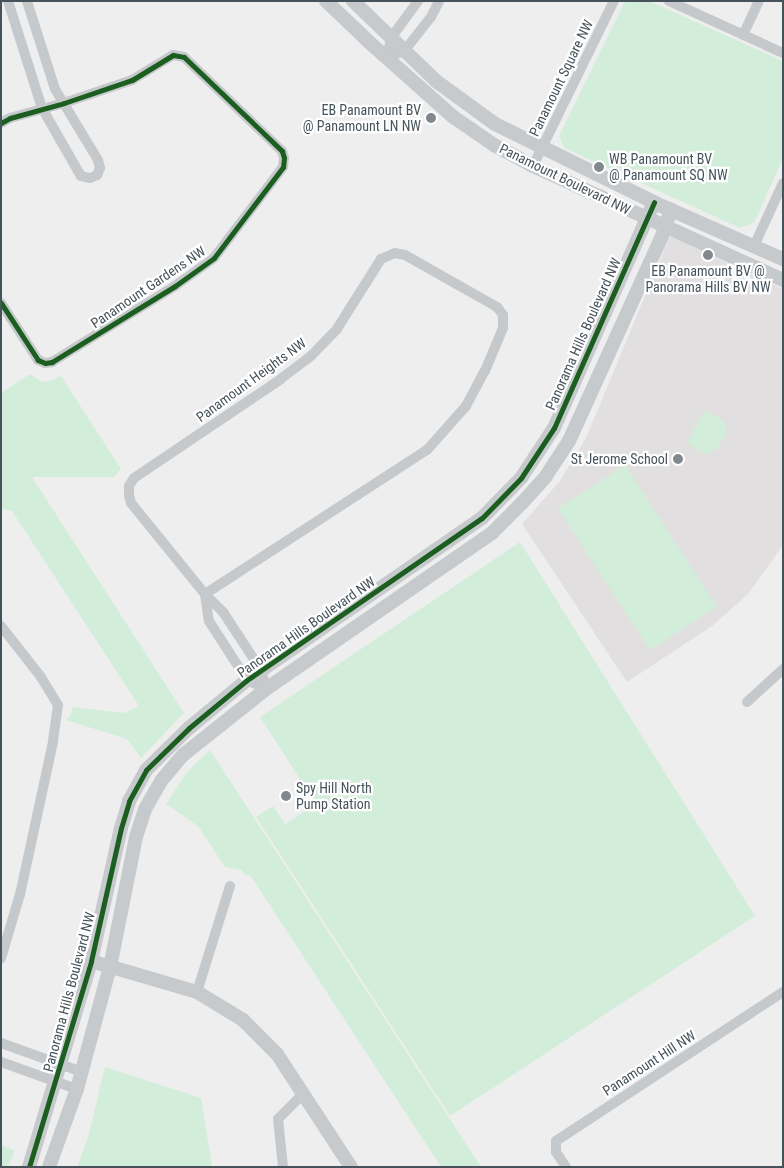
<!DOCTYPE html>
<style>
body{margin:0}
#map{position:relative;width:784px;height:1168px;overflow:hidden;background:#efeeee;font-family:"Roboto Condensed",sans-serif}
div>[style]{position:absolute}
.education>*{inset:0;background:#e1dfe0}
.green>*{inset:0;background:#d2eeda;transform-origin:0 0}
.street>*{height:10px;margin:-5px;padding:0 5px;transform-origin:5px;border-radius:5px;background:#c6c9cb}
.secondary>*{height:14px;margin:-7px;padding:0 7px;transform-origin:7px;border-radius:7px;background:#c7cacc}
.cycleway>*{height:5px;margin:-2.5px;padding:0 2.5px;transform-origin:2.5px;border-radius:2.5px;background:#1b5e20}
.dots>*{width:14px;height:14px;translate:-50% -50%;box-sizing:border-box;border:2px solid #fff;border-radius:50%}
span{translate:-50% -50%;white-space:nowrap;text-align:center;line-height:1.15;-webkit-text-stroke:4.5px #fff;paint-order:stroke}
.street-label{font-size:14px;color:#46535b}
.poi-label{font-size:14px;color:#46535b}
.right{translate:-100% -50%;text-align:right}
.left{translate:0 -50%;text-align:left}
.frame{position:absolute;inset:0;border:2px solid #46535b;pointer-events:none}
</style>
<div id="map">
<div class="education">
<div style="clip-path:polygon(670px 236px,783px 289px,783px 545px,748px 594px,712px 626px,627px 682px,522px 524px,560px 481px,586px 438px)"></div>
</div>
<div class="green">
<div style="clip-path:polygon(625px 1px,649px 1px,783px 61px,783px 159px,754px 223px,740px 228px,564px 148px,559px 136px)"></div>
<div style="clip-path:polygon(30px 374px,40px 381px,47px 382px,61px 376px,121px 469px,114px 477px,32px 477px,184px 713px,141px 758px,127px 739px,66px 720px,71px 715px,72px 707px,124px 713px,139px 706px,12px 511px,1px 509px,1px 393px)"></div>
<div style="clip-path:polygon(704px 411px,723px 420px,727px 432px,717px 449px,705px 454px,687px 443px)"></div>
<div style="left:625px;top:465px;width:169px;height:80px;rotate:57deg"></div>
<div style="clip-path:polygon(520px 542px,755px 916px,450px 1116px,256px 817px,273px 806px,285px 824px,316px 804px,260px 717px)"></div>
<div style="clip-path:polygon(210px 750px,481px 1167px,441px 1167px,250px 875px,247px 876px,241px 870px,225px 867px,198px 826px,166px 804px,187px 772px)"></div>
<div style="clip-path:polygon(105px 1067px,201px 1098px,212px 1167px,77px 1167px,88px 1137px)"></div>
<div style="clip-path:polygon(1px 1145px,15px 1150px,8px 1167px,1px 1167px)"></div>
</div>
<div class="street">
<div style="left:8px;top:1px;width:112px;rotate:72.4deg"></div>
<div style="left:42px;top:108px;width:78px;rotate:60.2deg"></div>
<div style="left:81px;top:176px;width:9px;rotate:13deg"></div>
<div style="left:90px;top:178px;width:8px;rotate:-23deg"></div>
<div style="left:97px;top:175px;width:8px;rotate:-67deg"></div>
<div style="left:100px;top:168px;width:8px;rotate:-104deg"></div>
<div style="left:98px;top:160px;width:83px;rotate:-121.2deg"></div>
<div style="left:55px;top:89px;width:92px;rotate:-107.7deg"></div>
<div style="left:669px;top:1px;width:125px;rotate:24.5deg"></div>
<div style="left:743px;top:35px;width:38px;rotate:-65deg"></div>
<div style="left:387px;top:58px;width:20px;rotate:-24deg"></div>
<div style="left:405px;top:50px;width:42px;rotate:-51.8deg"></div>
<div style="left:431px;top:17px;width:18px;rotate:-63deg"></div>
<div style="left:387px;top:58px;width:20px;rotate:-79deg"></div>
<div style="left:391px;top:38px;width:46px;rotate:-53.9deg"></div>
<div style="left:1px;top:123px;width:10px;rotate:-29deg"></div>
<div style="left:10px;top:118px;width:56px;rotate:-15.5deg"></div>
<div style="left:64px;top:103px;width:72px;rotate:-18.7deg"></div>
<div style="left:132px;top:80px;width:48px;rotate:-31.4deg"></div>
<div style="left:173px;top:55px;width:11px;rotate:10deg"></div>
<div style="left:184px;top:57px;width:136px;rotate:43.8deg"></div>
<div style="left:282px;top:151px;width:7px;rotate:74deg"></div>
<div style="left:284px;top:158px;width:9px;rotate:96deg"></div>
<div style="left:283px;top:167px;width:114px;rotate:127.2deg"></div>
<div style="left:214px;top:258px;width:48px;rotate:144.3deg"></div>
<div style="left:175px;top:286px;width:145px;rotate:148.3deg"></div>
<div style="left:52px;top:362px;width:7px;rotate:172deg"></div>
<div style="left:45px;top:363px;width:8px;rotate:-157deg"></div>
<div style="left:38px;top:360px;width:68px;rotate:-123deg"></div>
<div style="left:533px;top:166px;width:184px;rotate:-63.9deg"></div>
<div style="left:754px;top:246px;width:69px;rotate:-65.3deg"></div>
<div style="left:205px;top:594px;width:265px;rotate:-33deg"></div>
<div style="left:427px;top:450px;width:59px;rotate:-48.4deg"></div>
<div style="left:466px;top:406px;width:40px;rotate:-62deg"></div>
<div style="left:485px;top:371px;width:47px;rotate:-67.3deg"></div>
<div style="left:503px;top:328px;width:13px;rotate:-90deg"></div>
<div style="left:503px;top:315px;width:10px;rotate:-127deg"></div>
<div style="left:497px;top:307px;width:106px;rotate:-150.5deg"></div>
<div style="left:405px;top:255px;width:10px;rotate:-169deg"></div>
<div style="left:395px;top:253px;width:15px;rotate:157deg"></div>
<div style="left:381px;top:259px;width:83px;rotate:122.2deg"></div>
<div style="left:337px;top:329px;width:37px;rotate:134deg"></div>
<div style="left:311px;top:356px;width:38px;rotate:143deg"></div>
<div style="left:281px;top:379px;width:177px;rotate:146deg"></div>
<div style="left:134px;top:478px;width:9px;rotate:122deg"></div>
<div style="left:129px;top:486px;width:9px;rotate:90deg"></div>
<div style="left:129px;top:495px;width:8px;rotate:76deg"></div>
<div style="left:131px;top:503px;width:117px;rotate:50.9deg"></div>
<div style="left:205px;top:594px;width:25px;rotate:45deg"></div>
<div style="left:223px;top:612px;width:69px;rotate:56.8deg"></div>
<div style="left:261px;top:670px;width:20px;rotate:75deg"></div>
<div style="left:205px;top:594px;width:27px;rotate:82deg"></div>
<div style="left:209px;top:621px;width:70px;rotate:57.2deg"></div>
<div style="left:247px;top:680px;width:21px;rotate:25deg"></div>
<div style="left:1px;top:626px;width:65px;rotate:51.9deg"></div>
<div style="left:41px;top:677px;width:33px;rotate:59deg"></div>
<div style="left:58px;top:705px;width:37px;rotate:98deg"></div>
<div style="left:53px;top:742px;width:156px;rotate:102.2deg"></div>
<div style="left:20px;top:894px;width:67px;rotate:106.5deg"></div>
<div style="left:747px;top:702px;width:49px;rotate:-42.5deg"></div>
<div style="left:197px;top:992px;width:111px;rotate:-72.7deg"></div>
<div style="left:1px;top:1043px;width:86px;rotate:19.7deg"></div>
<div style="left:1px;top:1062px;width:81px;rotate:19.6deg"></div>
<div style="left:283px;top:1167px;width:48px;rotate:-95.9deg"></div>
<div style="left:278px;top:1119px;width:37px;rotate:-45deg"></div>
<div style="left:566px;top:1167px;width:18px;rotate:-124deg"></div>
<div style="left:556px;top:1152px;width:11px;rotate:-90deg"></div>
<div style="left:556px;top:1141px;width:272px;rotate:-33.3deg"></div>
</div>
<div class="secondary">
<div style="left:326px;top:1px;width:59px;rotate:43.6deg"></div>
<div style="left:369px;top:42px;width:111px;rotate:41.7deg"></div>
<div style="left:452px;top:116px;width:51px;rotate:34.6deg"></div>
<div style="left:494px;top:145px;width:44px;rotate:28.3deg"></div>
<div style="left:533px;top:166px;width:275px;rotate:24.5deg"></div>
<div style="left:353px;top:1px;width:115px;rotate:43.9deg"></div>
<div style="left:436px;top:81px;width:73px;rotate:36.1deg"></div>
<div style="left:495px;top:124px;width:186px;rotate:26.2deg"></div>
<div style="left:662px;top:206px;width:132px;rotate:23.7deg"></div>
<div style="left:91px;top:961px;width:110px;rotate:16.3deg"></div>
<div style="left:197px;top:992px;width:54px;rotate:31.3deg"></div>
<div style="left:243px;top:1020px;width:48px;rotate:45deg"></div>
<div style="left:277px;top:1054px;width:135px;rotate:56.8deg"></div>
<div style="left:29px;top:1167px;width:215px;rotate:-73.2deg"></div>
<div style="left:91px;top:961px;width:136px;rotate:-77.3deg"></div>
<div style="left:121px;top:828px;width:28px;rotate:-73deg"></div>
<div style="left:129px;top:801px;width:35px;rotate:-61deg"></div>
<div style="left:146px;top:770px;width:60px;rotate:-44.3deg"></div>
<div style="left:189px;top:728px;width:75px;rotate:-39.6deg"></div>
<div style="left:247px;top:680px;width:285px;rotate:-34.6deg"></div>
<div style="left:482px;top:518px;width:56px;rotate:-45.7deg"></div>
<div style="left:521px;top:478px;width:60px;rotate:-56.6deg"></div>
<div style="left:554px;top:428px;width:247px;rotate:-66.1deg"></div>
<div style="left:49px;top:1167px;width:83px;rotate:-70.3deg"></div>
<div style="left:77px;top:1089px;width:126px;rotate:-74.9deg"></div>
<div style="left:110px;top:967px;width:133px;rotate:-78.7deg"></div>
<div style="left:136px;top:837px;width:29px;rotate:-72deg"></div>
<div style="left:145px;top:809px;width:32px;rotate:-60deg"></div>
<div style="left:161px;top:781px;width:34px;rotate:-50deg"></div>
<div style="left:183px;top:755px;width:106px;rotate:-38.5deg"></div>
<div style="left:266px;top:689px;width:275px;rotate:-34.6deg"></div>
<div style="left:492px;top:533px;width:42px;rotate:-45deg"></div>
<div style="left:522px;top:503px;width:36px;rotate:-48deg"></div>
<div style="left:546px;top:476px;width:42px;rotate:-56.7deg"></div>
<div style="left:569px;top:441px;width:225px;rotate:-65.6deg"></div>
<div style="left:662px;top:236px;width:28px;rotate:-71deg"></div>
</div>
<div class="cycleway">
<div style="left:1px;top:123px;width:10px;rotate:-29deg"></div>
<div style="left:10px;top:118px;width:56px;rotate:-15.5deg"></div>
<div style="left:64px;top:103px;width:72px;rotate:-18.7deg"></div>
<div style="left:132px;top:80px;width:48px;rotate:-31.4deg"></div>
<div style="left:173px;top:55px;width:11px;rotate:10deg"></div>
<div style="left:184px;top:57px;width:136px;rotate:43.8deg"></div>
<div style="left:282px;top:151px;width:7px;rotate:74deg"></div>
<div style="left:284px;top:158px;width:9px;rotate:96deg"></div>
<div style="left:283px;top:167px;width:114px;rotate:127.2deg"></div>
<div style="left:214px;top:258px;width:48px;rotate:144.3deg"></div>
<div style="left:175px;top:286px;width:145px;rotate:148.3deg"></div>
<div style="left:52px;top:362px;width:7px;rotate:172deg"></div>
<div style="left:45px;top:363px;width:8px;rotate:-157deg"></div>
<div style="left:38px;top:360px;width:68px;rotate:-123deg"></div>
<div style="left:29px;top:1167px;width:215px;rotate:-73.2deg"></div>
<div style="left:91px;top:961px;width:136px;rotate:-77.3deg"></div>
<div style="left:121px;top:828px;width:28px;rotate:-73deg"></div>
<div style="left:129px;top:801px;width:35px;rotate:-61deg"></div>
<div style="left:146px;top:770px;width:60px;rotate:-44.3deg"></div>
<div style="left:189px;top:728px;width:75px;rotate:-39.6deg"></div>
<div style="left:247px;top:680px;width:285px;rotate:-34.6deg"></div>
<div style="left:482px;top:518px;width:56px;rotate:-45.7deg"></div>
<div style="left:521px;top:478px;width:60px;rotate:-56.6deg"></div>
<div style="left:554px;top:428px;width:247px;rotate:-66.1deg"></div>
</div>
<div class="dots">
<div style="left:431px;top:118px;background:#81898e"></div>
<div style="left:599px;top:167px;background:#81898e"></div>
<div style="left:708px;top:255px;background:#81898e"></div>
<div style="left:678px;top:459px;background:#81898e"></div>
<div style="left:286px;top:796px;background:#81898e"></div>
</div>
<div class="street-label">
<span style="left:561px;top:78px;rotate:-64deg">Panamount Square NW</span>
<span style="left:565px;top:179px;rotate:26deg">Panamount Boulevard NW</span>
<span style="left:148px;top:287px;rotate:-34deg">Panamount Gardens NW</span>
<span style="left:583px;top:334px;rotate:-66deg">Panorama Hills Boulevard NW</span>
<span style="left:251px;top:380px;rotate:-36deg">Panamount Heights NW</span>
<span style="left:306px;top:627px;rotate:-35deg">Panorama Hills Boulevard NW</span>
<span style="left:69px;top:992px;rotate:-75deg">Panorama Hills Boulevard NW</span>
<span style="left:649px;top:1063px;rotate:-33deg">Panamount Hill NW</span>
</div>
<div class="poi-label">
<span class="right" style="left:421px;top:118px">EB Panamount BV<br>@ Panamount LN NW</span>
<span class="left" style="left:609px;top:167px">WB Panamount BV<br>@ Panamount SQ NW</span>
<span style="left:708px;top:279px">EB Panamount BV @<br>Panorama Hills BV NW</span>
<span class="right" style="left:668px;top:459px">St Jerome School</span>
<span class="left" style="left:296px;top:796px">Spy Hill North<br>Pump Station</span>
</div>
<div class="frame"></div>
</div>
